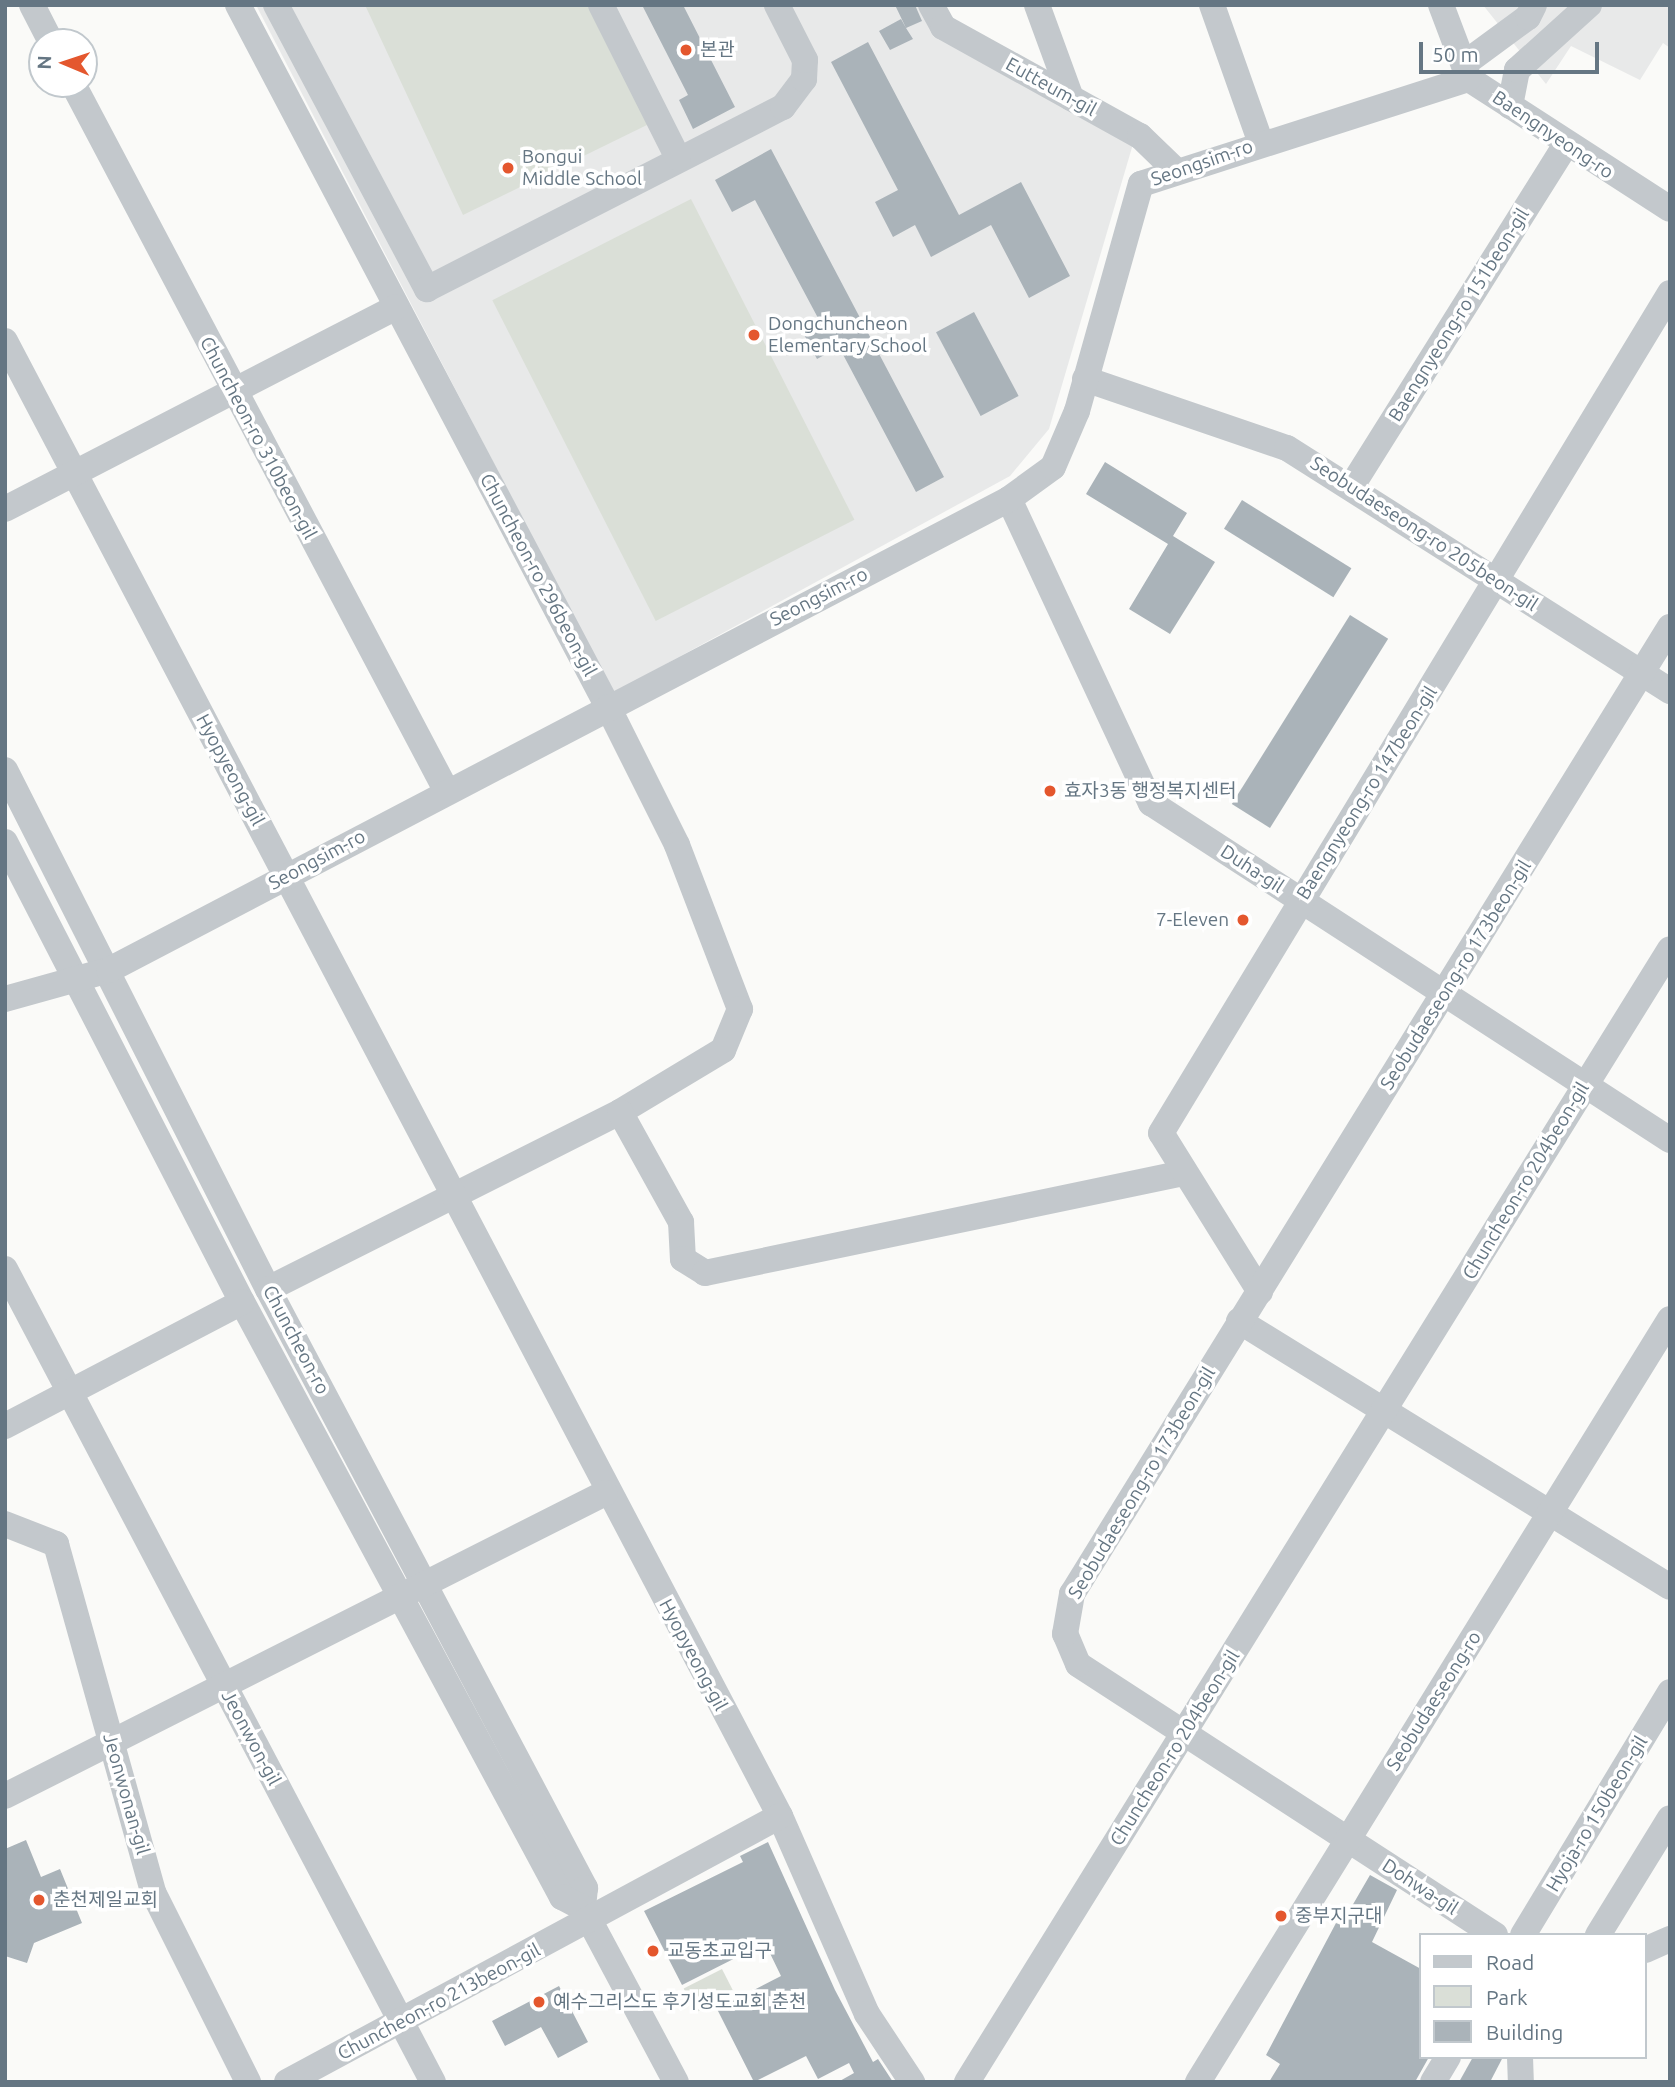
<!DOCTYPE html>
<meta charset="utf-8">
<style>
body{margin:0}
#map{position:relative;width:1675px;height:2087px;overflow:hidden;background:#fafaf8;font-family:Ubuntu,"Noto Sans KR",sans-serif}
div>[style]{position:absolute}
.built>*{inset:0;background:#e8e9e9}
.green>*{inset:0;background:#dadfd7;transform-origin:0 0}
.building>*{inset:0;background:#aab3b9;transform-origin:0 0}
.minor>*{height:26px;margin:-13px;padding:0 13px;transform-origin:13px;border-radius:13px;background:#c3c8cc}
.dots>*{width:19px;height:19px;translate:-50% -50%;box-sizing:border-box;border:4px solid #fff;border-radius:50%}
span{translate:-50% -50%;white-space:nowrap;text-align:center;line-height:1.15;-webkit-text-stroke:7px #fff;paint-order:stroke}
.poi-label{font-size:19px;color:#657683}
.left{translate:0 -50%;text-align:left}
.right{translate:-100% -50%;text-align:right}
.street-label{font-size:19px;color:#657683}
.frame{position:absolute;inset:0;border:7px solid #657683;pointer-events:none}
.legend{position:absolute;left:1419px;top:1933px;width:228px;height:126px;box-sizing:border-box;background:#fff;border:2px solid #c1c8cd;margin:0;padding:9px 12px;list-style:none;font-size:21px;color:#657683}
.legend li{display:flex;align-items:center;gap:14px;height:35px}
.legend b{width:35px;border:2px solid #c1c8cd}
.north{position:absolute;left:28px;top:28px;width:70px;height:70px;box-sizing:border-box;background:#fff;border:2px solid #c1c8cd;border-radius:50%;rotate:272deg;font-size:19px;font-weight:700;line-height:28px;text-align:center;color:#657683}
.north::after{content:'';display:block;margin:auto;width:24px;height:32px;background:#e4572e;clip-path:polygon(50% 0,100% 100%,50% 72%,0 100%)}
.scale{position:absolute;left:1419px;top:42px;width:180px;height:32px;box-sizing:border-box;border:4px solid #657683;border-top:0;padding-left:9px;font-size:21px;line-height:24px;white-space:nowrap;color:#657683;-webkit-text-stroke:5px #fff;paint-order:stroke}
</style>
<div id="map">
<div class="built">
<div style="clip-path:polygon(256px 5px,918px 5px,1133px 144px,1049px 429px,1010px 476px,613px 693px)"></div>
<div style="clip-path:polygon(1483px 5px,1670px 5px,1670px 48px,1663px 43px,1640px 80px,1571px 46px,1546px 84px)"></div>
</div>
<div class="green">
<div style="clip-path:polygon(365px 5px,593px 5px,649px 124px,463px 215px)"></div>
<div style="left:691px;top:199px;width:360px;height:223px;rotate:63deg"></div>
<div style="left:722px;top:1969px;width:27px;height:43px;rotate:63deg"></div>
</div>
<div class="building">
<div style="clip-path:polygon(642px 5px,683px 5px,735px 107px,693px 129px,679px 100px,688px 95px)"></div>
<div style="clip-path:polygon(895px 5px,915px 5px,922px 21px,906px 28px,913px 39px,890px 50px,879px 31px,901px 19px,906px 28px)"></div>
<div style="clip-path:polygon(868px 42px,959px 215px,1021px 182px,1070px 276px,1029px 298px,991px 225px,931px 257px,915px 225px,893px 237px,875px 202px,898px 190px,831px 62px)"></div>
<div style="clip-path:polygon(771px 149px,944px 477px,916px 492px,839px 347px,817px 359px,800px 327px,818px 318px,755px 200px,732px 212px,715px 180px)"></div>
<div style="left:974px;top:312px;width:95px;height:43px;rotate:62deg"></div>
<div style="clip-path:polygon(1105px 462px,1187px 513px,1173px 536px,1215px 562px,1170px 634px,1129px 609px,1168px 544px,1086px 494px)"></div>
<div style="left:1242px;top:500px;width:129px;height:34px;rotate:32deg"></div>
<div style="left:1350px;top:615px;width:45px;height:223px;rotate:32deg"></div>
<div style="clip-path:polygon(26px 1840px,41px 1877px,60px 1869px,82px 1923px,34px 1943px,27px 1963px,5px 1956px,5px 1849px)"></div>
<div style="clip-path:polygon(768px 1842px,835px 1990px,873px 2062px,878px 2059px,893px 2082px,838px 2082px,854px 2073px,849px 2063px,818px 2079px,806px 2056px,754px 2082px,717px 2009px,781px 1976px,765px 1943px,682px 1985px,644px 1911px,743px 1862px,740px 1856px)"></div>
<div style="clip-path:polygon(1370px 1875px,1397px 1890px,1372px 1942px,1421px 1969px,1421px 2057px,1429px 2057px,1415px 2082px,1269px 2082px,1280px 2064px,1266px 2055px,1336px 1923px,1341px 1925px)"></div>
<div style="clip-path:polygon(559px 1986px,588px 2042px,558px 2058px,541px 2027px,505px 2046px,492px 2021px)"></div>
<div style="clip-path:polygon(1473px 2057px,1503px 2057px,1490px 2082px,1459px 2082px)"></div>
</div>
<div class="minor">
<div style="left:32px;top:5px;width:42px;rotate:62.8deg"></div>
<div style="left:238px;top:5px;width:794px;rotate:62.21deg"></div>
<div style="left:608px;top:707px;width:154px;rotate:63.4deg"></div>
<div style="left:677px;top:845px;width:176px;rotate:69deg"></div>
<div style="left:740px;top:1009px;width:44px;rotate:112.5deg"></div>
<div style="left:723px;top:1050px;width:120px;rotate:149deg"></div>
<div style="left:620px;top:1112px;width:394px;rotate:153.3deg"></div>
<div style="left:276px;top:5px;width:322px;rotate:62deg"></div>
<div style="left:427px;top:289px;width:400px;rotate:-27.1deg"></div>
<div style="left:783px;top:107px;width:35px;rotate:-53deg"></div>
<div style="left:804px;top:79px;width:19px;rotate:-87deg"></div>
<div style="left:805px;top:60px;width:62px;rotate:-117deg"></div>
<div style="left:601px;top:5px;width:171px;rotate:63.3deg"></div>
<div style="left:931px;top:5px;width:25px;rotate:61deg"></div>
<div style="left:943px;top:27px;width:225px;rotate:29deg"></div>
<div style="left:1140px;top:136px;width:47px;rotate:44.1deg"></div>
<div style="left:1037px;top:5px;width:99px;rotate:69.9deg"></div>
<div style="left:1212px;top:5px;width:146px;rotate:70.5deg"></div>
<div style="left:1441px;top:5px;width:79px;rotate:69.3deg"></div>
<div style="left:1469px;top:79px;width:239px;rotate:32.9deg"></div>
<div style="left:1464px;top:64px;width:79px;rotate:-36.3deg"></div>
<div style="left:1528px;top:17px;width:13px;rotate:-63deg"></div>
<div style="left:73px;top:84px;width:798px;rotate:62.15deg"></div>
<div style="left:1510px;top:106px;width:37px;rotate:-79deg"></div>
<div style="left:1517px;top:70px;width:97px;rotate:-42.1deg"></div>
<div style="left:5px;top:341px;width:1666px;rotate:62.28deg"></div>
<div style="left:780px;top:1816px;width:216px;rotate:66.3deg"></div>
<div style="left:867px;top:2014px;width:82px;rotate:56.5deg"></div>
<div style="left:1085px;top:379px;width:213px;rotate:18.9deg"></div>
<div style="left:1287px;top:448px;width:454px;rotate:32.4deg"></div>
<div style="left:1353px;top:484px;width:399px;rotate:-57.9deg"></div>
<div style="left:1009px;top:499px;width:336px;rotate:65deg"></div>
<div style="left:1151px;top:803px;width:619px;rotate:33deg"></div>
<div style="left:5px;top:509px;width:440px;rotate:-27.3deg"></div>
<div style="left:5px;top:770px;width:582px;rotate:63.13deg"></div>
<div style="left:268px;top:1289px;width:678px;rotate:62.11deg"></div>
<div style="left:585px;top:1888px;width:20px;rotate:96deg"></div>
<div style="left:583px;top:1908px;width:197px;rotate:61.9deg"></div>
<div style="left:5px;top:842px;width:517px;rotate:62.74deg"></div>
<div style="left:242px;top:1302px;width:676px;rotate:61.73deg"></div>
<div style="left:562px;top:1897px;width:24px;rotate:28deg"></div>
<div style="left:5px;top:999px;width:108px;rotate:-15.6deg"></div>
<div style="left:109px;top:970px;width:1016px;rotate:-27.62deg"></div>
<div style="left:1009px;top:499px;width:54px;rotate:-36deg"></div>
<div style="left:1053px;top:467px;width:61px;rotate:-66.8deg"></div>
<div style="left:1077px;top:411px;width:236px;rotate:-74.3deg"></div>
<div style="left:1141px;top:184px;width:344px;rotate:-17.8deg"></div>
<div style="left:620px;top:1112px;width:126px;rotate:61deg"></div>
<div style="left:681px;top:1222px;width:37px;rotate:87deg"></div>
<div style="left:683px;top:1259px;width:26px;rotate:32deg"></div>
<div style="left:705px;top:1273px;width:490px;rotate:-11.8deg"></div>
<div style="left:5px;top:1269px;width:919px;rotate:62.24deg"></div>
<div style="left:1260px;top:1292px;width:187px;rotate:-121.9deg"></div>
<div style="left:1161px;top:1133px;width:982px;rotate:-58.79deg"></div>
<div style="left:1239px;top:1321px;width:506px;rotate:31.68deg"></div>
<div style="left:5px;top:1426px;width:267px;rotate:-27.6deg"></div>
<div style="left:5px;top:1524px;width:55px;rotate:21.4deg"></div>
<div style="left:56px;top:1544px;width:363px;rotate:74.4deg"></div>
<div style="left:154px;top:1894px;width:210px;rotate:63.4deg"></div>
<div style="left:5px;top:1796px;width:672px;rotate:-26.79deg"></div>
<div style="left:1495px;top:1935px;width:497px;rotate:-147deg"></div>
<div style="left:1078px;top:1664px;width:33px;rotate:-113deg"></div>
<div style="left:1065px;top:1634px;width:41px;rotate:-80.1deg"></div>
<div style="left:1072px;top:1594px;width:1137px;rotate:-58.27deg"></div>
<div style="left:1523px;top:1935px;width:284px;rotate:-58.8deg"></div>
<div style="left:1598px;top:1935px;width:137px;rotate:-58.4deg"></div>
<div style="left:1645px;top:1950px;width:27px;rotate:-24deg"></div>
<div style="left:1520px;top:2057px;width:25px;rotate:88deg"></div>
<div style="left:287px;top:2082px;width:560px;rotate:-28.35deg"></div>
<div style="left:967px;top:2082px;width:1333px;rotate:-58.18deg"></div>
<div style="left:1198px;top:2082px;width:897px;rotate:-58.26deg"></div>
<div style="left:1433px;top:2082px;width:29px;rotate:-59deg"></div>
</div>
<div class="dots">
<div style="left:686px;top:50px;background:#e4572e"></div>
<div style="left:508px;top:168px;background:#e4572e"></div>
<div style="left:754px;top:335px;background:#e4572e"></div>
<div style="left:1050px;top:791px;background:#e4572e"></div>
<div style="left:1243px;top:920px;background:#e4572e"></div>
<div style="left:39px;top:1900px;background:#e4572e"></div>
<div style="left:1281px;top:1916px;background:#e4572e"></div>
<div style="left:653px;top:1951px;background:#e4572e"></div>
<div style="left:539px;top:2002px;background:#e4572e"></div>
</div>
<div class="poi-label">
<span class="left" style="left:700px;top:50px">본관</span>
<span class="left" style="left:522px;top:168px">Bongui<br>Middle School</span>
<span class="left" style="left:768px;top:335px">Dongchuncheon<br>Elementary School</span>
<span class="left" style="left:1064px;top:791px">효자3동 행정복지센터</span>
<span class="right" style="left:1229px;top:920px">7-Eleven</span>
<span class="left" style="left:53px;top:1900px">춘천제일교회</span>
<span class="left" style="left:1295px;top:1916px">중부지구대</span>
<span class="left" style="left:667px;top:1951px">교동초교입구</span>
<span class="left" style="left:553px;top:2002px">예수그리스도 후기성도교회 춘천</span>
</div>
<div class="street-label">
<span style="left:1051px;top:87px;rotate:29deg">Eutteum-gil</span>
<span style="left:1553px;top:135px;rotate:34deg">Baengnyeong-ro</span>
<span style="left:1202px;top:163px;rotate:-19deg">Seongsim-ro</span>
<span style="left:1459px;top:315px;rotate:-58deg">Baengnyeong-ro 151beon-gil</span>
<span style="left:258px;top:438px;rotate:62deg">Chuncheon-ro 310beon-gil</span>
<span style="left:1424px;top:534px;rotate:33deg">Seobudaeseong-ro 205beon-gil</span>
<span style="left:538px;top:575px;rotate:62deg">Chuncheon-ro 296beon-gil</span>
<span style="left:819px;top:597px;rotate:-27deg">Seongsim-ro</span>
<span style="left:230px;top:770px;rotate:62deg">Hyopyeong-gil</span>
<span style="left:1367px;top:793px;rotate:-58deg">Baengnyeong-ro 147beon-gil</span>
<span style="left:317px;top:860px;rotate:-28deg">Seongsim-ro</span>
<span style="left:1252px;top:869px;rotate:33deg">Duha-gil</span>
<span style="left:1456px;top:975px;rotate:-58deg">Seobudaeseong-ro 173beon-gil</span>
<span style="left:1526px;top:1181px;rotate:-59deg">Chuncheon-ro 204beon-gil</span>
<span style="left:296px;top:1340px;rotate:62deg">Chuncheon-ro</span>
<span style="left:1142px;top:1483px;rotate:-59deg">Seobudaeseong-ro 173beon-gil</span>
<span style="left:693px;top:1655px;rotate:62deg">Hyopyeong-gil</span>
<span style="left:1434px;top:1701px;rotate:-58deg">Seobudaeseong-ro</span>
<span style="left:251px;top:1738px;rotate:62deg">Jeonwon-gil</span>
<span style="left:1175px;top:1748px;rotate:-58deg">Chuncheon-ro 204beon-gil</span>
<span style="left:126px;top:1794px;rotate:74deg">Jeonwonan-gil</span>
<span style="left:1597px;top:1814px;rotate:-59deg">Hyoja-ro 150beon-gil</span>
<span style="left:1420px;top:1887px;rotate:33deg">Dohwa-gil</span>
<span style="left:439px;top:2002px;rotate:-28deg">Chuncheon-ro 213beon-gil</span>
</div>
<div class="frame"></div>
<ul class="legend">
<li><b style="height:9px;background:#c3c8cc"></b>Road</li>
<li><b style="height:19px;background:#dadfd7"></b>Park</li>
<li><b style="height:19px;background:#aab3b9"></b>Building</li>
</ul>
<div class="north">N</div>
<div class="scale">50 m</div>
</div>
